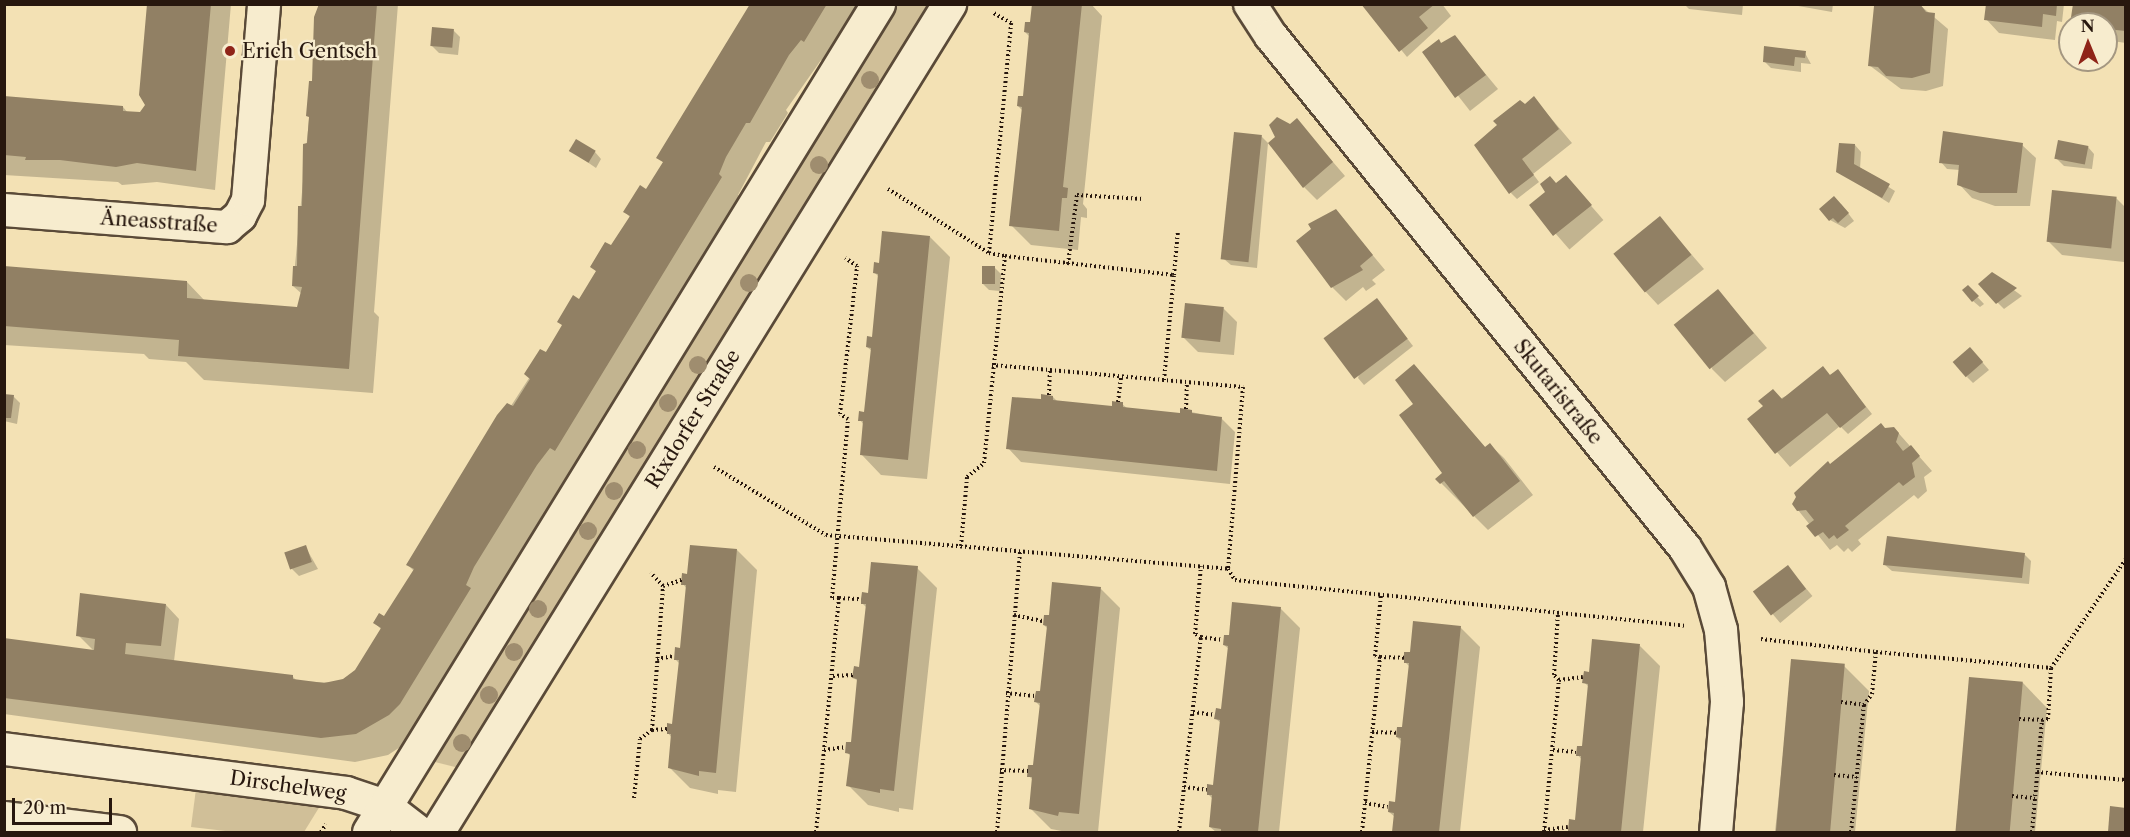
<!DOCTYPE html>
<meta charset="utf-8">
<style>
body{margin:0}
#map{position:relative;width:2130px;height:837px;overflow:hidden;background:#f3e1b4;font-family:"Libre Caslon Text",serif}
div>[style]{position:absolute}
.green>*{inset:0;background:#d0bf98}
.shadow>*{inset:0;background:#0003;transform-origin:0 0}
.building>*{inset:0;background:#918064;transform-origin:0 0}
.path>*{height:4px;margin-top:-2px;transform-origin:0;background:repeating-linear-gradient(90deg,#27170e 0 1.5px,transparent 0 4.5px)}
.roads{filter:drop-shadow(2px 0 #5a4a38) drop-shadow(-2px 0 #5a4a38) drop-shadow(0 2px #5a4a38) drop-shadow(0 -2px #5a4a38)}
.street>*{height:32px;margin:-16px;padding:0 16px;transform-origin:16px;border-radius:16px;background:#f7ecce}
.secondary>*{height:33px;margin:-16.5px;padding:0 16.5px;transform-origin:16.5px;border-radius:16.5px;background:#f7ecce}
.trees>*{width:18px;height:18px;margin:-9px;border-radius:50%;background:#9f8d6f}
.dots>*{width:16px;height:16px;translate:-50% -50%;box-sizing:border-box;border:3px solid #f7ecce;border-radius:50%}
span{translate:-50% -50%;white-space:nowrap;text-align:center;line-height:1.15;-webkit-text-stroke:4.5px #f7ecce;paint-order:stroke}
.poi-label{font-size:20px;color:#27170e}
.left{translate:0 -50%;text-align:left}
.street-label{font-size:20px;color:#27170e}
.frame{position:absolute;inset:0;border:6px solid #27170e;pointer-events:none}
.north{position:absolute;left:2058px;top:12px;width:60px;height:60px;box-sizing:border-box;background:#f7ecce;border:2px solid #a49781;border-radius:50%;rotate:359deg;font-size:16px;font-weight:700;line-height:24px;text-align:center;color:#27170e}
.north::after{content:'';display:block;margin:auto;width:21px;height:27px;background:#8f2418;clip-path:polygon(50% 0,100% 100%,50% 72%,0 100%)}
.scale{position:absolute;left:12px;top:798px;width:100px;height:27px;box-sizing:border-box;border:3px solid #27170e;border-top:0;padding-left:8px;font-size:18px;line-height:21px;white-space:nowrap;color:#27170e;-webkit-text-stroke:4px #f7ecce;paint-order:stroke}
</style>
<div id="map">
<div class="green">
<div style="clip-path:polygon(892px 5px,928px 5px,463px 769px,427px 760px)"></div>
<div style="clip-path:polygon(196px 789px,320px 806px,304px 832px,234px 832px,191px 827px)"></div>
</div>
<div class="shadow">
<div style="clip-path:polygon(148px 4px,231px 4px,215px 190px,157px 182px,122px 185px,118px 182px,4px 175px,4px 97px,123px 107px,128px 113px,141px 113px,147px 106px)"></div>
<div style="clip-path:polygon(320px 4px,398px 4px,374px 312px,379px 317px,373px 393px,204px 380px,186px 362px,149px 359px,144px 354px,4px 345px,4px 268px,187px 282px,205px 301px,299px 308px,302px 294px,293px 286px)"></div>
<div style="clip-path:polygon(751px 4px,867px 4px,830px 65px,821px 60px,786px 110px,788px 113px,770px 142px,766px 142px,738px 195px,753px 209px,420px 734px,388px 755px,355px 762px,4px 714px,4px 640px,94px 651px,78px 635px,166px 605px,179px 619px,174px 661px,293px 677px,297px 681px,337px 683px,356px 671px,382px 630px,375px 623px,385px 618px,414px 571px,408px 565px,579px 301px,597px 272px,592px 267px,612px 247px,630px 217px,625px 212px,646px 191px,664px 163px,658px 158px)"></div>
<div style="clip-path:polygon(1033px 4px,1091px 4px,1102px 16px,1083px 204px,1087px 209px,1087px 218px,1081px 217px,1078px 250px,1031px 245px,1011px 225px,1023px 111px,1018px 106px,1024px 98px,1030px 37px,1025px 32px,1031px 24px)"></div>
<div style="clip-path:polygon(1364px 4px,1442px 4px,1451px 16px,1407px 57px)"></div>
<div style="clip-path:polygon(1684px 4px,1743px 4px,1742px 15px,1689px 9px)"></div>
<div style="clip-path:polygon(1787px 4px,1833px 4px,1832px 12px)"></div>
<div style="clip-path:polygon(1891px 4px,1921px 6px,1948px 29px,1943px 86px,1926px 91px,1901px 89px,1869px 65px,1886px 9px)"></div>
<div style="clip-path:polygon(1988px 4px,2064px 4px,2062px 22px,2057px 21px,2055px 40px,1999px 33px,1986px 19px)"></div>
<div style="clip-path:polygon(2126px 4px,2126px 43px,2112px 41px,2109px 56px,2106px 55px,2106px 24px,2072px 24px)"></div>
<div style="clip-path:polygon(453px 30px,460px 37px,458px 55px,439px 53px,432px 46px)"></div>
<div style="clip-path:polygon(1455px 37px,1498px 89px,1470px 111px,1424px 52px)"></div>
<div style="clip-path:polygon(1805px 53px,1811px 64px,1801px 63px,1801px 72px,1771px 68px,1764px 61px)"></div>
<div style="clip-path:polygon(1534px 98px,1572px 143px,1533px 174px,1539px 182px,1517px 199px,1511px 193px,1524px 106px)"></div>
<div style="clip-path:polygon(1297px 120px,1345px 176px,1317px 200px,1304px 187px,1290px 126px)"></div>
<div style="clip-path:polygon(1261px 136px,1268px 143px,1257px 268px,1231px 265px,1224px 259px)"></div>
<div style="clip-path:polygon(1855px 145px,1861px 152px,1860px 169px,1895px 191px,1889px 203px,1838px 171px)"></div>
<div style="clip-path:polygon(2022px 145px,2036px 158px,2030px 206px,1995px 206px,1972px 198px,1959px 184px,1960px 170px,1947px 169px,1941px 162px)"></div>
<div style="clip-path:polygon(2088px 147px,2094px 154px,2092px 169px,2064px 166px,2057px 159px)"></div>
<div style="clip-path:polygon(571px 151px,595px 152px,601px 159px,596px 168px)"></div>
<div style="left:1566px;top:177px;width:57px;height:45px;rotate:49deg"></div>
<div style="clip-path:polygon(2116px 198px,2126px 208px,2124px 262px,2062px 255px,2048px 241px)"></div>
<div style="clip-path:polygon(1841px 204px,1854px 221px,1845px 228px,1830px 220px)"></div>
<div style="clip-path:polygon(1336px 211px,1385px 270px,1372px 280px,1376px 284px,1366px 291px,1363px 287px,1346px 301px,1332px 287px)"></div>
<div style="clip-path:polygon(1660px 218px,1704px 269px,1658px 305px,1645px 291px)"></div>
<div style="clip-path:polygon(930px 237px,950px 257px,927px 479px,881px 475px,862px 455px,864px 425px,860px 420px,866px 414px,872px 351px,867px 347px,873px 338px,879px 277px,875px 273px,880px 265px)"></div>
<div style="clip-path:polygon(994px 267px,1001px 274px,1000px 291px,989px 290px,982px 283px)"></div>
<div style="clip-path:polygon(1992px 274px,2022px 296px,2004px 309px,1980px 285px)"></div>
<div style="clip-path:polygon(1968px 287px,1984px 304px,1980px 307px,1973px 301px)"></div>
<div style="clip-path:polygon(1718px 291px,1767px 348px,1725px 382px,1712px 369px)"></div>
<div style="clip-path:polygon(1383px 307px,1413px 346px,1364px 385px,1358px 378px)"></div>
<div style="clip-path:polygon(1223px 308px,1237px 322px,1234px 355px,1198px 352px,1184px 338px)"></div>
<div style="clip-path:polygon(1977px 356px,1989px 370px,1973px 383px,1967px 377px)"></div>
<div style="clip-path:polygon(1838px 371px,1872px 414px,1848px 434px,1840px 426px,1790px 467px,1749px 420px,1765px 406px)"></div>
<div style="clip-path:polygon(1434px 389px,1486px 448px,1490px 445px,1504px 458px,1533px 495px,1488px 530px,1441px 483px,1444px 473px,1415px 404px)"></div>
<div style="clip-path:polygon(4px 396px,13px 396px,20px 403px,17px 424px,4px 421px)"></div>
<div style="clip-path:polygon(1053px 397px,1058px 402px,1113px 408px,1122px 404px,1128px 409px,1181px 415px,1181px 410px,1221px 418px,1235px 432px,1230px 484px,1021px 462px,1008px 448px,1042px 401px)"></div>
<div style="clip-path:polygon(1894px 428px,1932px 471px,1924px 477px,1927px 491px,1918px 499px,1914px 495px,1858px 540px,1861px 544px,1852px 552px,1848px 548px,1844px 552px,1837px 545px,1830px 550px,1798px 510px,1831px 465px,1885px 430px)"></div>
<div style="clip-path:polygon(305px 546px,318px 569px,299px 576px,292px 569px)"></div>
<div style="clip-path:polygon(737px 550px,757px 570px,736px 792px,718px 790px,718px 794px,690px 788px,670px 768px,672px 738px,668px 733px,674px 725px,680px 664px,675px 659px,681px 650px,687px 589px,683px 584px,689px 575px)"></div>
<div style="clip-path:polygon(2024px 554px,2031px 561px,2029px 584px,1892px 571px,1885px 565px)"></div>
<div style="left:1788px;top:567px;width:38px;height:42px;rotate:50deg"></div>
<div style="clip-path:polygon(917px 568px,937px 588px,913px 810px,899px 808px,899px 812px,868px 805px,848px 785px,851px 757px,847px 752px,852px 744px,859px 682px,854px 678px,861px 669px,867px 608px,862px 603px,869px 595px)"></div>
<div style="clip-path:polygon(1101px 589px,1120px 608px,1098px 832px,1067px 832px,1051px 829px,1031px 809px,1034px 781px,1029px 776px,1035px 766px,1041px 707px,1036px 702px,1042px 693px,1048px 629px,1044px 625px,1050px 617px)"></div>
<div style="clip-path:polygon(1280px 608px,1300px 628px,1279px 832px,1216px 832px,1210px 827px,1213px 799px,1208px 794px,1215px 787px,1221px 723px,1216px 719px,1223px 710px,1229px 649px,1224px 645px,1230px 637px)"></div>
<div style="clip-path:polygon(1460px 627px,1480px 647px,1460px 832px,1393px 832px,1395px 817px,1389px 812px,1396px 804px,1402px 742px,1397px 737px,1404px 729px,1410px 667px,1405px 662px,1411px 654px)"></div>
<div style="clip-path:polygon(1640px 646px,1660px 666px,1643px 832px,1571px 832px,1576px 822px,1582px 760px,1578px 755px,1583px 748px,1589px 687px,1584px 682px,1590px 673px)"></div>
<div style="clip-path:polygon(1793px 660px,1844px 666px,1869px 691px,1855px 832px,1775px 832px)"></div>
<div style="clip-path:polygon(1970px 678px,2023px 683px,2047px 708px,2035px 832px,1956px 832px)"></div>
</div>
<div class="building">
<div style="clip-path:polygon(147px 4px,211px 4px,196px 171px,137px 163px,116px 167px,60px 160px,25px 160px,26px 157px,4px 155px,4px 96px,123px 106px,123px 111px,140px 112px,145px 105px,139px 95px)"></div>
<div style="clip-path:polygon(319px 4px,377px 4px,349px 369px,178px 356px,179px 340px,4px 326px,4px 266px,187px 281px,187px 298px,297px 307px,302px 287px,292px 286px,293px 266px,297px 266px,298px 206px,302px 206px,303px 144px,307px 143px,309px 117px,306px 116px,309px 81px,312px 81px,314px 17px)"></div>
<div style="clip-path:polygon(750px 4px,827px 4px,804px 42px,801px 40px,789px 55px,750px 123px,746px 123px,726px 157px,719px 174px,722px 177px,555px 451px,550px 448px,537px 465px,474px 567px,466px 585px,471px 588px,400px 704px,389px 715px,356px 734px,321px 738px,4px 698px,4px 638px,94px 650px,95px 639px,76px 636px,80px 593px,166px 604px,161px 646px,126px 643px,125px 654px,293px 675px,293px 679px,324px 683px,343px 679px,355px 670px,381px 628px,373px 623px,379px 613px,384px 616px,414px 569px,406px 565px,497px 415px,507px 403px,513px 406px,530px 379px,524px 374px,540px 349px,546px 352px,562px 325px,557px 322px,573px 295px,579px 299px,596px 271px,590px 267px,605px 242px,611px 245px,630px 216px,623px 212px,640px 185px,646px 189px,663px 162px,656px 158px)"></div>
<div style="clip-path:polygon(1032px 4px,1082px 4px,1063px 187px,1068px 188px,1067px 198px,1062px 198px,1059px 231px,1009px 226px,1022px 107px,1017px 106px,1018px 96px,1023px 96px,1029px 33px,1024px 32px,1025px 22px,1030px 22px)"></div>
<div style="clip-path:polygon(1361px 4px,1435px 4px,1419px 17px,1428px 28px,1399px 52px)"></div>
<div style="clip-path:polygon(1920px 4px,1926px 12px,1935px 13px,1930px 73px,1912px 78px,1886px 76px,1878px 67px,1868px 66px,1874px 6px)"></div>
<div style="clip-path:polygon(1986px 4px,2057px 4px,2056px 16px,2043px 14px,2042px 27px,1984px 20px)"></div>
<div style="clip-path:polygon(2073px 4px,2126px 4px,2126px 31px,2106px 29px,2106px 24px,2070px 24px)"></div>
<div style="left:432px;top:27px;width:22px;height:19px;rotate:5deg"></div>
<div style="clip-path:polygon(1455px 35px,1486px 75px,1455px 98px,1422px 52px,1439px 39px,1441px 43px)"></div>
<div style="clip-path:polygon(1764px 46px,1806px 51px,1805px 58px,1795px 57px,1794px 66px,1763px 62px)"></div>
<div style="clip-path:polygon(1534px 96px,1559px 129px,1522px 159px,1534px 175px,1509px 194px,1474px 145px,1497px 125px,1493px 121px,1520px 100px,1525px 104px)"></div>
<div style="clip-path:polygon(1277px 117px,1290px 124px,1297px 118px,1333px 162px,1303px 188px,1268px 143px,1275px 137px,1269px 125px)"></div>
<div style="clip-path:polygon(1943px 131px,2023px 143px,2017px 193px,1980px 193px,1957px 185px,1959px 165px,1939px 163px)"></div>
<div style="left:1234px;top:132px;width:28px;height:128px;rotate:6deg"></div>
<div style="left:576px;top:139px;width:23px;height:14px;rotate:31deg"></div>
<div style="left:2058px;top:140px;width:31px;height:19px;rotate:11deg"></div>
<div style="clip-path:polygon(1839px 143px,1855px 144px,1854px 164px,1890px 184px,1882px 198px,1836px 172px)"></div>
<div style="clip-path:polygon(1566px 175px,1592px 205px,1553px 236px,1529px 205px,1545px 192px,1540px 184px,1550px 176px,1556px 183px)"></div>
<div style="left:2052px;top:190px;width:65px;height:52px;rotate:6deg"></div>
<div style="clip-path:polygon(1834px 196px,1849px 213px,1838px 223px,1833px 218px,1829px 221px,1819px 209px)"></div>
<div style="clip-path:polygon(1336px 209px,1373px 255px,1360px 266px,1363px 270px,1331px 288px,1296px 241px,1311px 229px,1308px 224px)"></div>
<div style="left:1660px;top:216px;width:50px;height:60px;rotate:51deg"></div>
<div style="clip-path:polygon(882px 231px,930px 236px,908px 460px,860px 455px,863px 421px,858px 421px,859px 411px,864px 412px,871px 348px,866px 347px,867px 336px,872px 337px,878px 274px,873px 273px,874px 262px,879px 263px)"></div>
<div style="left:982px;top:266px;width:13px;height:18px"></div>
<div style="clip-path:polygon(1992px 272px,2017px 288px,1996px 304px,1978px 284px)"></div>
<div style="clip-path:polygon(1968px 285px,1979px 296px,1972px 302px,1962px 290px)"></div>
<div style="left:1718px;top:289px;width:57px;height:57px;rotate:51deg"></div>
<div style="left:1377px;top:298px;width:51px;height:67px;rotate:53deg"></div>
<div style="left:1185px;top:303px;width:39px;height:35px;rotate:6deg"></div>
<div style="left:1970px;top:347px;width:20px;height:23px;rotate:49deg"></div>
<div style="clip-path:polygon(1414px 364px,1485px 447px,1490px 443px,1520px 481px,1473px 517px,1444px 481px,1440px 484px,1435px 479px,1442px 473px,1399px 415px,1413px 404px,1395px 380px)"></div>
<div style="clip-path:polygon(1823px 366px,1830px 375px,1838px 369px,1866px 407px,1840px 428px,1827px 413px,1775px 454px,1747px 419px,1763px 406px,1758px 401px,1773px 389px,1782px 399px)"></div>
<div style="clip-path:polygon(4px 394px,14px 395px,11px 418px,4px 418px)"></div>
<div style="clip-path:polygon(1041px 394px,1053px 396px,1053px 400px,1112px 406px,1112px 401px,1118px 402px,1123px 402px,1123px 407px,1180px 413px,1180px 408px,1192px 410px,1192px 413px,1222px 417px,1217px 471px,1006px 449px,1012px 397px,1041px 399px)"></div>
<div style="clip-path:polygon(1881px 423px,1885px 428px,1894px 427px,1899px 433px,1896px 442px,1903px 451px,1911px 445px,1920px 456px,1912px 463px,1915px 477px,1903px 486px,1899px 482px,1845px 526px,1849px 530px,1837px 539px,1834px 535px,1829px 539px,1823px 532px,1815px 537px,1806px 526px,1814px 520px,1806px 510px,1797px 511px,1792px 504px,1796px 497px,1794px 493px,1828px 461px,1830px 464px)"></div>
<div style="clip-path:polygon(1887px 536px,2025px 553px,2022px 578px,1883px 565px)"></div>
<div style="left:306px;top:545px;width:18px;height:23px;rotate:71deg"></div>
<div style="clip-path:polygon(690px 545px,737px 549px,716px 773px,699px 771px,699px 776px,668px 768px,671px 734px,667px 734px,667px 723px,672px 724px,679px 660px,674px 660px,675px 647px,680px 648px,686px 585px,681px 585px,682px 573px,687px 574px)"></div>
<div style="clip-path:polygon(871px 562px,918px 566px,894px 791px,880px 789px,880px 793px,846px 786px,850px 754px,845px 753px,846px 742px,851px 742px,857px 679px,852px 678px,854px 666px,859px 667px,866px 604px,861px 604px,861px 599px,862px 592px,868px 593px)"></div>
<div style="left:1788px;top:565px;width:30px;height:44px;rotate:53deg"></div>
<div style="clip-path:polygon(1052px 582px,1101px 587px,1079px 814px,1059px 812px,1058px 816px,1029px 809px,1032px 777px,1027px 777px,1028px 765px,1033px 765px,1040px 703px,1034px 702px,1035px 696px,1036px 691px,1040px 691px,1047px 626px,1043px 625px,1044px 615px,1049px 615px)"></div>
<div style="clip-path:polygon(1232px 602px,1281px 607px,1258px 832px,1221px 832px,1221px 829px,1209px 827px,1212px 795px,1207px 795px,1207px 784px,1213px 785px,1220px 720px,1214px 719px,1216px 708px,1221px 709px,1228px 646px,1223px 645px,1224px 635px,1229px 635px)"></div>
<div style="clip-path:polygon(1413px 621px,1461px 626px,1439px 832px,1392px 832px,1394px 813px,1388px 812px,1389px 801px,1395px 802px,1401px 738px,1396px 737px,1397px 727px,1402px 727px,1409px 663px,1404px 663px,1404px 652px,1410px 652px)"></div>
<div style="clip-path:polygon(1592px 639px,1640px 644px,1621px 832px,1568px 831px,1569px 819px,1575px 820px,1581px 756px,1576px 756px,1577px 746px,1582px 746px,1588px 684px,1582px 683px,1584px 671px,1589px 672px)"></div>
<div style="left:1791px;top:659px;width:54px;height:174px;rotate:5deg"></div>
<div style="left:1969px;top:677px;width:54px;height:156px;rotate:5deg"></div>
<div style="clip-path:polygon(2110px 806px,2126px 808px,2126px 832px,2108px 832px)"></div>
</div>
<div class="path">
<div style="left:888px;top:189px;width:120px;rotate:32.4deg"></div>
<div style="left:989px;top:253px;width:16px;rotate:11deg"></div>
<div style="left:1005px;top:256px;width:170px;rotate:6.4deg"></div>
<div style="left:1174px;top:275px;width:45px;rotate:-84.9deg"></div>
<div style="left:989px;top:253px;width:231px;rotate:-84.5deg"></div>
<div style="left:1011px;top:23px;width:20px;rotate:-150deg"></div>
<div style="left:1068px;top:264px;width:70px;rotate:-82.6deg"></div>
<div style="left:1077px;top:195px;width:66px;rotate:3.5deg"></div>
<div style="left:992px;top:365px;width:252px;rotate:5deg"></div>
<div style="left:1243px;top:387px;width:182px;rotate:94.7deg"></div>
<div style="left:1164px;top:380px;width:105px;rotate:-84.6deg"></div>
<div style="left:1049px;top:395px;width:25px;rotate:-88deg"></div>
<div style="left:1118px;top:402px;width:26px;rotate:-83deg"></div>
<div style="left:1186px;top:409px;width:27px;rotate:-88deg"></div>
<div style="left:714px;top:467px;width:131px;rotate:31.3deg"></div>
<div style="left:826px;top:535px;width:403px;rotate:4.8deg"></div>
<div style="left:1228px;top:569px;width:13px;rotate:58deg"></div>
<div style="left:1235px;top:580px;width:454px;rotate:5.8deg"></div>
<div style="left:961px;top:546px;width:69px;rotate:-85deg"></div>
<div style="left:967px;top:477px;width:22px;rotate:-39deg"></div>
<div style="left:984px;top:463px;width:208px;rotate:-84.2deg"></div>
<div style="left:663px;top:586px;width:20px;rotate:-18deg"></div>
<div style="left:839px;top:598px;width:22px;rotate:3deg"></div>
<div style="left:1014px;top:615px;width:30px;rotate:12deg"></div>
<div style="left:1201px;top:637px;width:22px;rotate:8deg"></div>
<div style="left:1761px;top:639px;width:116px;rotate:6.4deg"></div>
<div style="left:1380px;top:657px;width:24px;rotate:2deg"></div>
<div style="left:657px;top:659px;width:17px;rotate:-10deg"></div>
<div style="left:833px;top:676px;width:20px;rotate:-3deg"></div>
<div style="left:1559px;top:680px;width:24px;rotate:-7deg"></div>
<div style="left:1006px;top:693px;width:29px;rotate:6deg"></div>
<div style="left:1841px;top:702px;width:23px;rotate:7deg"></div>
<div style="left:1193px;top:712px;width:22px;rotate:8deg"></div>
<div style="left:2019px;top:719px;width:23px;rotate:2deg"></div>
<div style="left:652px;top:730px;width:15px;rotate:-4deg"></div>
<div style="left:1372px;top:732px;width:24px;rotate:2deg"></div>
<div style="left:824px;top:750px;width:22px;rotate:-8deg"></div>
<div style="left:1553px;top:750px;width:23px;rotate:5deg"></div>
<div style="left:1000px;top:770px;width:28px;rotate:2deg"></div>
<div style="left:2037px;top:772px;width:89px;rotate:5.1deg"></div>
<div style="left:1834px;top:775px;width:23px;rotate:5deg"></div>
<div style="left:1184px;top:787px;width:23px;rotate:7deg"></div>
<div style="left:2012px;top:796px;width:23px;rotate:5deg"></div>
<div style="left:634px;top:798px;width:59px;rotate:-84.2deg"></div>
<div style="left:640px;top:739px;width:15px;rotate:-37deg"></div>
<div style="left:652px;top:730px;width:144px;rotate:-85.6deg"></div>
<div style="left:663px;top:586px;width:18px;rotate:-133deg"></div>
<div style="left:1365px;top:803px;width:23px;rotate:10deg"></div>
<div style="left:1544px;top:830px;width:24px;rotate:-7deg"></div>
<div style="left:321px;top:832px;width:9px;rotate:-58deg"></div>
<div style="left:816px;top:832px;width:235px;rotate:-84.4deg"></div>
<div style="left:839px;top:598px;width:7px;rotate:180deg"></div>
<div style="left:832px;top:598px;width:180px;rotate:-84.9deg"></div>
<div style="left:848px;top:419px;width:9px;rotate:-148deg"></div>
<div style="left:840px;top:414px;width:149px;rotate:-83.4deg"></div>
<div style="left:857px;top:266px;width:14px;rotate:-146deg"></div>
<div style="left:997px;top:832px;width:282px;rotate:-85.3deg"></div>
<div style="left:1179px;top:832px;width:196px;rotate:-83.6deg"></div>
<div style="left:1201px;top:637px;width:7px;rotate:-153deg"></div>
<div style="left:1195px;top:634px;width:68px;rotate:-85deg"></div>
<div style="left:1362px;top:832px;width:176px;rotate:-84.1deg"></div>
<div style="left:1380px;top:657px;width:5px;rotate:-169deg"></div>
<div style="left:1375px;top:656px;width:61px;rotate:-84.4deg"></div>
<div style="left:1544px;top:832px;width:153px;rotate:-84.4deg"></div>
<div style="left:1559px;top:680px;width:7px;rotate:-135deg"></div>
<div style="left:1554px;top:675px;width:62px;rotate:-86.3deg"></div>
<div style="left:1851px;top:832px;width:128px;rotate:-84.2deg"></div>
<div style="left:1864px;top:705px;width:14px;rotate:-54deg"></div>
<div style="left:1872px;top:694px;width:42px;rotate:-84.6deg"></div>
<div style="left:1876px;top:652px;width:176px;rotate:5.2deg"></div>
<div style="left:2032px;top:832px;width:112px;rotate:-84.9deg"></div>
<div style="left:2042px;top:720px;width:6px;rotate:-9deg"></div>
<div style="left:2048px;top:719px;width:51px;rotate:-86.6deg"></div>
<div style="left:2051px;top:668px;width:132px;rotate:-55.5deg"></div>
</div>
<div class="roads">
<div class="street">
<div style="left:1250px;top:4px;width:38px;rotate:57deg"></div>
<div style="left:1271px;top:36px;width:658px;rotate:51.04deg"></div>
<div style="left:1685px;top:548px;width:46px;rotate:58.4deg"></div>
<div style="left:1709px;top:587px;width:45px;rotate:74.4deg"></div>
<div style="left:1721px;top:630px;width:72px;rotate:85.2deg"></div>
<div style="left:1727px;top:702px;width:130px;rotate:94.8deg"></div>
<div style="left:4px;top:210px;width:224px;rotate:4.4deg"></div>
<div style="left:227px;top:227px;width:17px;rotate:-40deg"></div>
<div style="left:240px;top:216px;width:18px;rotate:-63deg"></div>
<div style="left:248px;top:200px;width:197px;rotate:-85.3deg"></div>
<div style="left:4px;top:749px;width:345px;rotate:7.3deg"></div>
<div style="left:346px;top:793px;width:41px;rotate:18.4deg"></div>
<div style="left:385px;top:806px;width:43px;rotate:37.4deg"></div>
<div style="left:4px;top:818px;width:117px;rotate:6.9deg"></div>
</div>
<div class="secondary">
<div style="left:369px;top:832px;width:972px;rotate:-58.42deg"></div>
<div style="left:437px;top:832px;width:974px;rotate:-58.27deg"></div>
</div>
</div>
<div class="trees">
<div style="left:870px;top:80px"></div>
<div style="left:819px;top:165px"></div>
<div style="left:749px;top:283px"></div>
<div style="left:698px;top:365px"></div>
<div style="left:668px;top:403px"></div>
<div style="left:637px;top:450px"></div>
<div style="left:614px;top:491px"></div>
<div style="left:588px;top:531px"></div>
<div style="left:538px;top:609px"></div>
<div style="left:514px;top:652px"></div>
<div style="left:489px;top:695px"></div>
<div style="left:462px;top:743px"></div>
</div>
<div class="dots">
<div style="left:230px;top:51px;background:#8f2418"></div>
</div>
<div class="poi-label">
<span class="left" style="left:242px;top:51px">Erich Gentsch</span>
</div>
<div class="street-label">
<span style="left:159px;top:222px;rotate:4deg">Äneasstraße</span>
<span style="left:1558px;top:392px;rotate:51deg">Skutaristraße</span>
<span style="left:693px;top:419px;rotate:-58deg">Rixdorfer Straße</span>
<span style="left:288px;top:786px;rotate:8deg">Dirschelweg</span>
</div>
<div class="frame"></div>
<div class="north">N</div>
<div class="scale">20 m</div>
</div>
